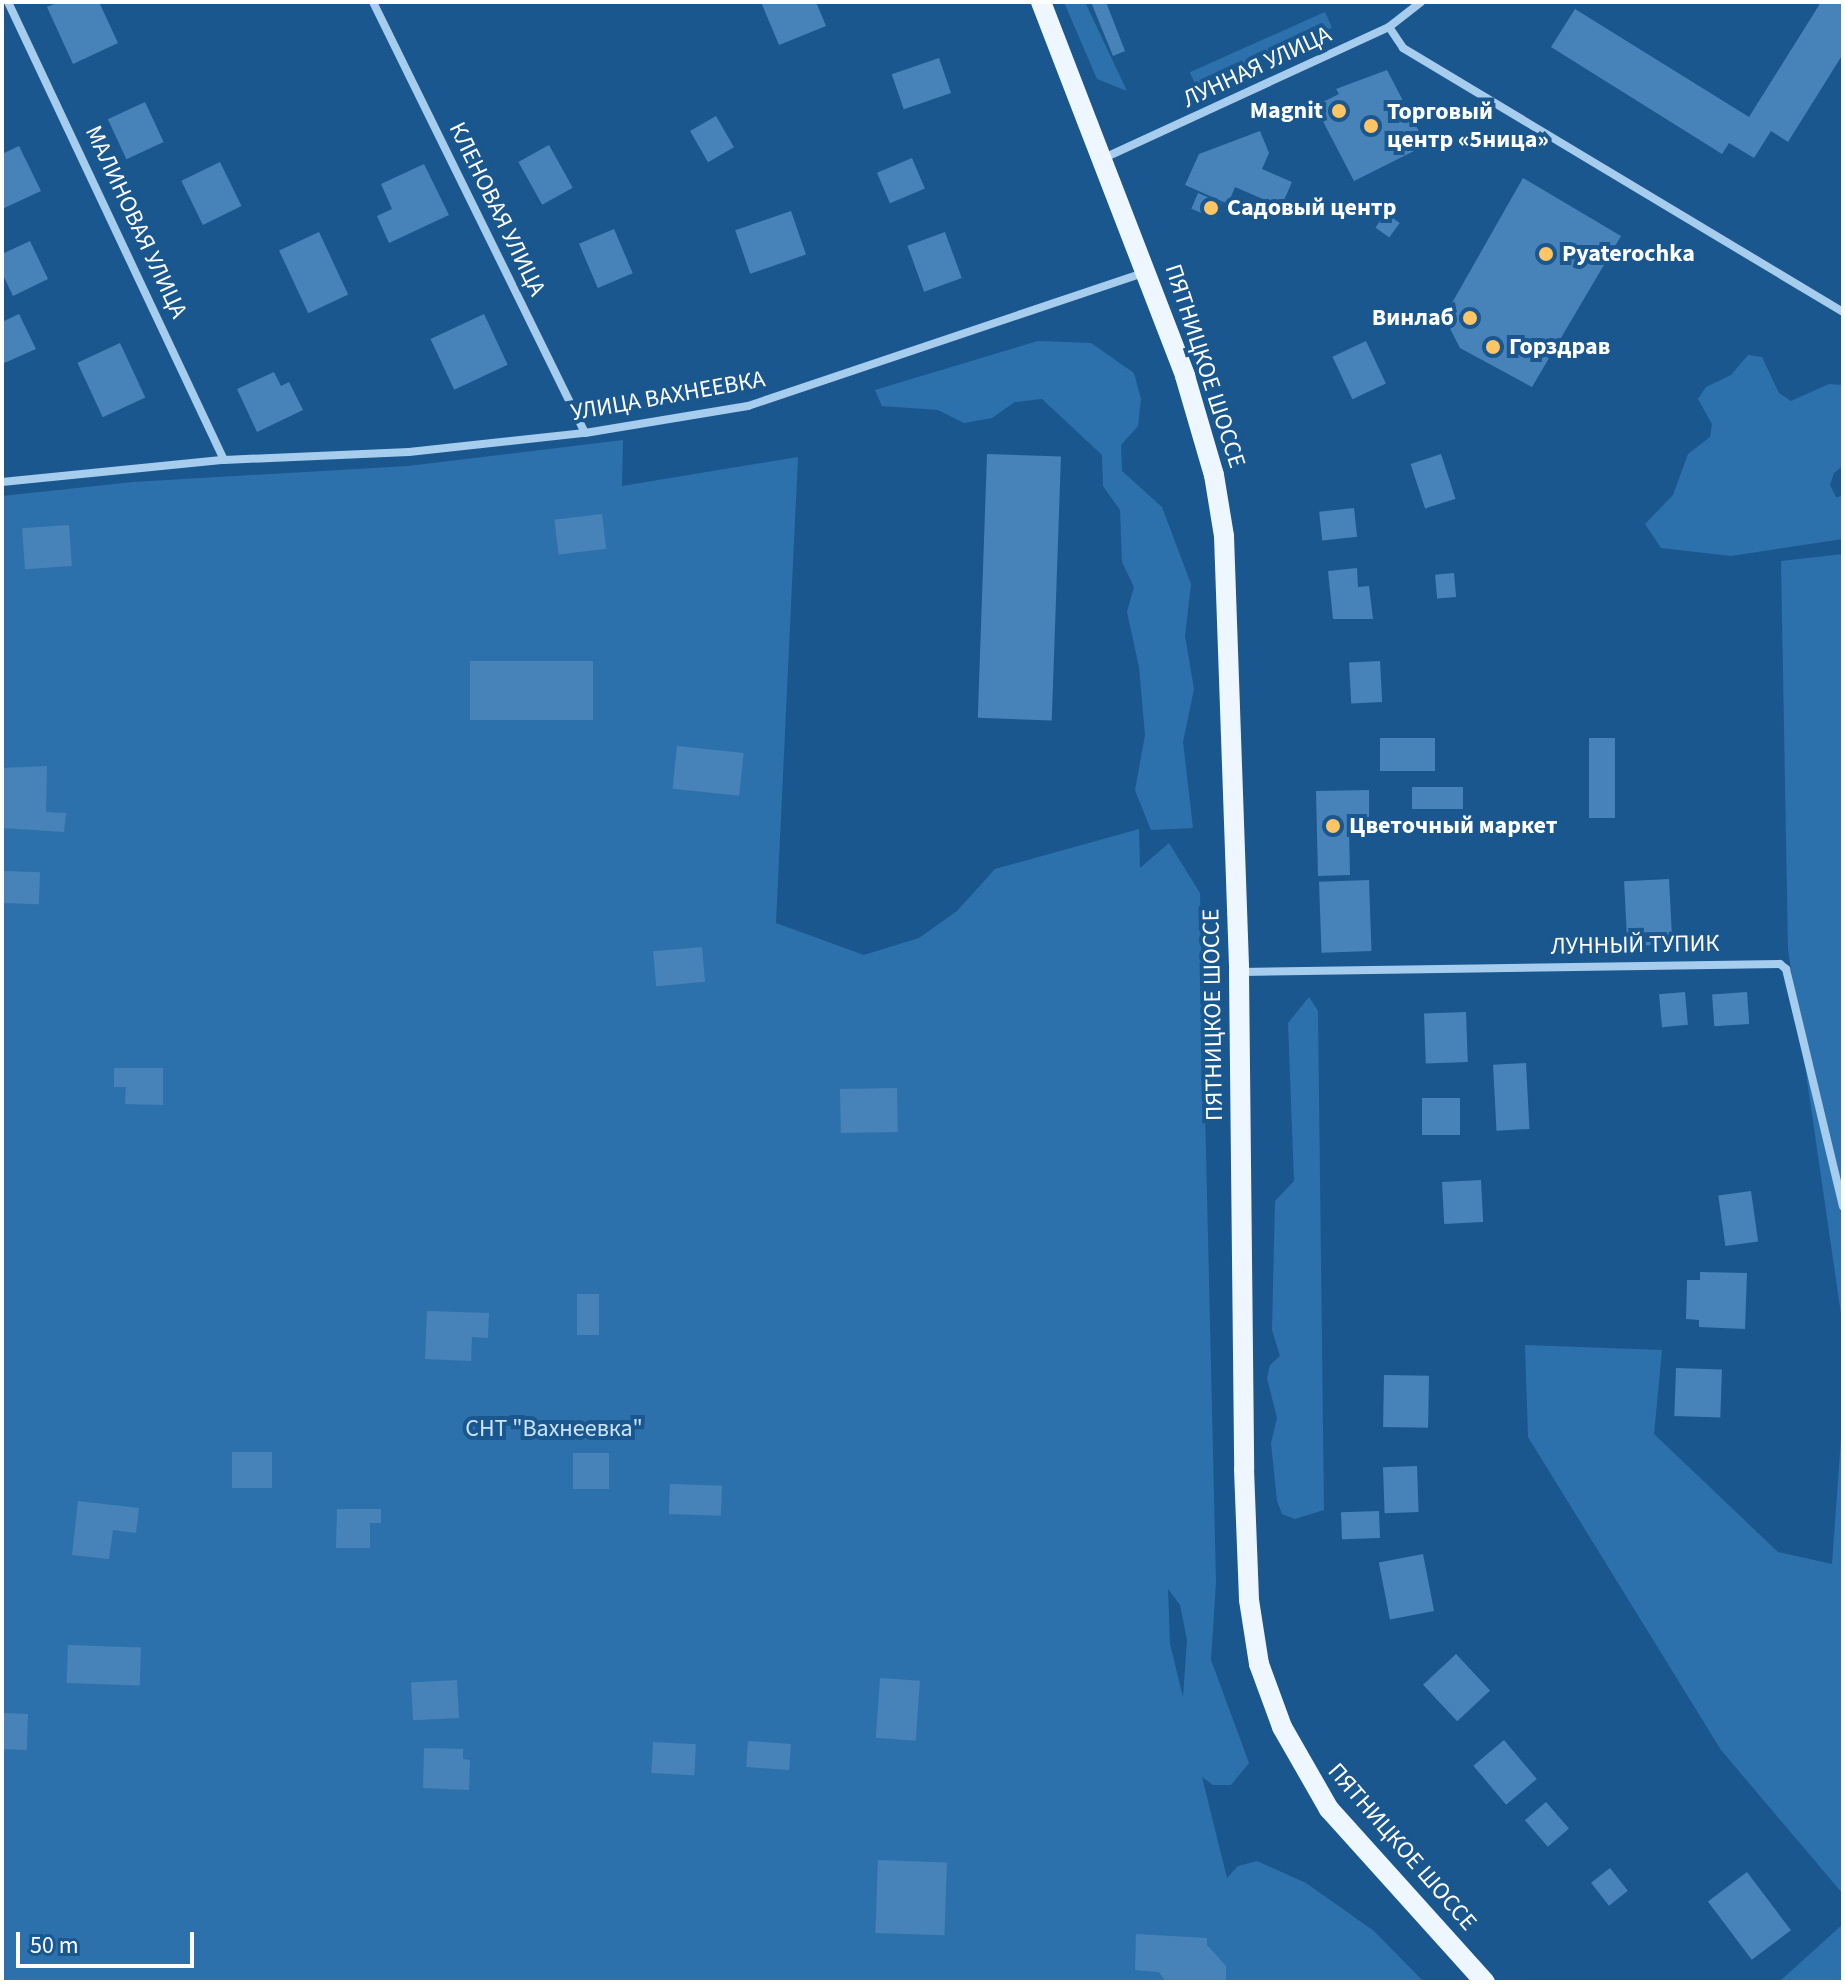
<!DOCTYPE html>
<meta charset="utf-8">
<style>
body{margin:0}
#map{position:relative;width:1845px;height:1984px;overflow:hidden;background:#1a578e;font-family:"Source Sans 3",sans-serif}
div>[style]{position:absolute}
.green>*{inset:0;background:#2d71ac;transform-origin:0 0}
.building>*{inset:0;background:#4783b8;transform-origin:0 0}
.street>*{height:8px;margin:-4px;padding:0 4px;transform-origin:4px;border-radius:4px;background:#a7cdee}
.primary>*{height:20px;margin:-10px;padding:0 10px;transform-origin:10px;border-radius:10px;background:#eef6ff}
.dots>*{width:22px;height:22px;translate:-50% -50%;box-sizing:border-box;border:4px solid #1a578e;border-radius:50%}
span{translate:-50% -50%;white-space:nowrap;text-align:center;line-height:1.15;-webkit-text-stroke:8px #1a578e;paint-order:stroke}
.street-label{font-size:24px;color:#fff}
.poi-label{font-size:24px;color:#fff;font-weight:700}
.right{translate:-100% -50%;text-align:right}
.left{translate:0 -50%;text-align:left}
.park-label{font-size:24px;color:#cde5fa}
.frame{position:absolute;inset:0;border:4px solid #fff;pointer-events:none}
.scale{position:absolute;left:16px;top:1932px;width:178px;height:36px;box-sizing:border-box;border:4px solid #fff;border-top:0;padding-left:10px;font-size:24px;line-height:28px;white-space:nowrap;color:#fff;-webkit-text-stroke:6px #1a578e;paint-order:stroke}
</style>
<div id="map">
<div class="green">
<div style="clip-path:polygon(1064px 2px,1085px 2px,1127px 91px,1097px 79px)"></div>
<div style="left:1325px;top:12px;width:17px;height:148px;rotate:66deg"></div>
<div style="clip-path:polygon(1038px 341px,1091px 343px,1134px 373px,1141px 399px,1138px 426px,1121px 445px,1122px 471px,1162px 507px,1191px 584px,1185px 636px,1194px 689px,1183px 742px,1193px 828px,1151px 830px,1135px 790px,1145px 735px,1139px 667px,1127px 612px,1134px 587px,1122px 562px,1120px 510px,1103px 486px,1102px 455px,1042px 399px,1015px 402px,992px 418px,964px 423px,938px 410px,882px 406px,875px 390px)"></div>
<div style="clip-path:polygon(1748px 355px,1762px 357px,1779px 393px,1791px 401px,1829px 384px,1843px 385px,1843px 466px,1834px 473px,1830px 485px,1836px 497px,1843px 496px,1843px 539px,1731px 556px,1661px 548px,1645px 524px,1673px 495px,1688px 454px,1710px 437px,1712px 424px,1698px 399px,1706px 387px,1731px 375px)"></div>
<div style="clip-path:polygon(evenodd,623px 440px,622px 486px,798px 457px,776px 923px,864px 955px,919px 938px,957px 911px,995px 869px,1139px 829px,1140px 868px,1169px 843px,1200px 893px,1216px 1582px,1211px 1660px,1249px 1763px,1231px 1785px,1213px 1785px,1202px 1777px,1227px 1878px,1238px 1866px,1257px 1861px,1306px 1883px,1374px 1931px,1424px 1982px,2px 1982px,2px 496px,133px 482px,408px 466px,623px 440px,1168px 1589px,1180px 1605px,1187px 1640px,1183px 1697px,1170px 1644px,1168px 1589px)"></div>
<div style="clip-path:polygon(1843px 554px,1843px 1328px,1788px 949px,1781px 561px)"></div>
<div style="clip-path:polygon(1309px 997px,1318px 1011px,1324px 1510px,1295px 1519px,1282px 1514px,1277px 1501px,1271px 1443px,1277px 1418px,1267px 1378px,1270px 1365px,1280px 1356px,1272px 1330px,1275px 1201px,1294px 1181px,1288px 1023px)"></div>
<div style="clip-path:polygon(1525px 1345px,1662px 1350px,1654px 1434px,1778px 1552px,1832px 1564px,1843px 1411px,1843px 1894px,1721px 1750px,1528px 1437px)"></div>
<div style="clip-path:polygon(1843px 1924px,1843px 1982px,1779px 1982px)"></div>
</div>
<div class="building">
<div style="clip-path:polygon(59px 2px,99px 2px,118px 43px,73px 64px,47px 7px)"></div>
<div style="clip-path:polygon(761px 2px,816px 2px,826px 26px,779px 45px)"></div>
<div style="clip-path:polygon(1091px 2px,1106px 2px,1125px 51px,1113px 56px)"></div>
<div style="clip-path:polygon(1821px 2px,1843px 2px,1843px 54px,1788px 142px,1771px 131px,1754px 158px,1729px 143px,1722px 154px,1551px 47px,1575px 9px,1749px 117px)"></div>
<div style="left:939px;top:58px;width:37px;height:50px;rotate:71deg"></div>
<div style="clip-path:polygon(1387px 70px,1426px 145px,1354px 181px,1315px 106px,1339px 94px,1336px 89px)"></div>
<div style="left:145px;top:102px;width:44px;height:41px;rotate:65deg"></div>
<div style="left:716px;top:116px;width:36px;height:30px;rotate:60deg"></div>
<div style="clip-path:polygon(1260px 131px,1269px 153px,1262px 169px,1292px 182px,1281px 207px,1235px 187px,1228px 204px,1185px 185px,1199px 154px)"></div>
<div style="left:549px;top:145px;width:49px;height:35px;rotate:61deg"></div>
<div style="clip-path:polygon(19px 146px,41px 191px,2px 209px,2px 154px)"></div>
<div style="left:912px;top:158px;width:33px;height:38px;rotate:67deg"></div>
<div style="left:220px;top:162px;width:49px;height:43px;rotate:64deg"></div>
<div style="clip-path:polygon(424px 164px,449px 215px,389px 243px,377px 216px,392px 209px,381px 184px)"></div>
<div style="clip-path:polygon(1523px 178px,1621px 236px,1532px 387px,1460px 348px,1444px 317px)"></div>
<div style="left:1198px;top:193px;width:26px;height:17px;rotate:23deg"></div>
<div style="left:791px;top:211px;width:46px;height:59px;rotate:71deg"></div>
<div style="left:1386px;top:213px;width:17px;height:18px;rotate:36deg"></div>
<div style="left:614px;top:229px;width:48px;height:38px;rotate:67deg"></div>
<div style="left:319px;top:232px;width:69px;height:44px;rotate:65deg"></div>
<div style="left:945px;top:232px;width:49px;height:40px;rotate:70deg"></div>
<div style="clip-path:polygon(30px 241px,48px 279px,13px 296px,2px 273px,2px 254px)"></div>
<div style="clip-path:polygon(19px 314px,36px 349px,2px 364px,2px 322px)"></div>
<div style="left:484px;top:314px;width:56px;height:59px;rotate:65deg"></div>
<div style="left:1366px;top:341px;width:47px;height:37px;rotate:65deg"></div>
<div style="left:120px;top:343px;width:60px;height:47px;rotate:65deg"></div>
<div style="clip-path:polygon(274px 372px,281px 386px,289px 382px,303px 410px,257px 432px,237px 389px)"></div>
<div style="left:987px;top:454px;width:74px;height:264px;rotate:2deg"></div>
<div style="left:1441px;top:454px;width:47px;height:32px;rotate:72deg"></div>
<div style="left:1354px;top:508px;width:29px;height:35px;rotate:84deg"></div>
<div style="left:602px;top:514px;width:35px;height:48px;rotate:83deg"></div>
<div style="left:69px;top:525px;width:41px;height:47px;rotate:86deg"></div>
<div style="clip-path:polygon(1357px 568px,1358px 587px,1369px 586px,1373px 619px,1333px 619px,1328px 571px)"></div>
<div style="left:1454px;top:573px;width:24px;height:19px;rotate:85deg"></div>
<div style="left:470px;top:661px;width:123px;height:59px"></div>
<div style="left:1380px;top:661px;width:41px;height:31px;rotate:87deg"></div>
<div style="left:1380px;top:738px;width:55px;height:33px"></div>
<div style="left:1589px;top:738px;width:26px;height:80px"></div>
<div style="left:677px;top:746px;width:67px;height:43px;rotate:6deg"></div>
<div style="clip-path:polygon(47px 766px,46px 812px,66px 813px,64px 832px,2px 828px,2px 768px)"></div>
<div style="left:1463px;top:787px;width:22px;height:51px;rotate:90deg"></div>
<div style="clip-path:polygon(1369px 790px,1369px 830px,1349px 830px,1350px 875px,1318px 876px,1316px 791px)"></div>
<div style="left:2px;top:871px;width:38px;height:32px;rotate:2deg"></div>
<div style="left:1669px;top:879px;width:65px;height:45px;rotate:87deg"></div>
<div style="left:1369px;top:880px;width:71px;height:50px;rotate:88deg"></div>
<div style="left:702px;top:947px;width:35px;height:49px;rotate:85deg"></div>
<div style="left:1685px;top:992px;width:33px;height:26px;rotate:85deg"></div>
<div style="left:1747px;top:992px;width:32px;height:35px;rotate:86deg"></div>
<div style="left:1466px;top:1012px;width:50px;height:42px;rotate:88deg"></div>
<div style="left:1526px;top:1063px;width:66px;height:33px;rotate:87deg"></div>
<div style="clip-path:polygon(114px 1068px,163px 1068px,163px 1105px,125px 1104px,126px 1087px,114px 1087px)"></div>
<div style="left:897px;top:1088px;width:44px;height:57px;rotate:89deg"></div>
<div style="left:1460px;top:1098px;width:37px;height:38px;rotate:90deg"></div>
<div style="left:1481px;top:1180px;width:42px;height:39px;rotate:87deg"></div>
<div style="left:1751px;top:1191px;width:51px;height:33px;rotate:82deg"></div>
<div style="clip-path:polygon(1700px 1272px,1747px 1273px,1745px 1329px,1699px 1327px,1699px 1320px,1686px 1319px,1687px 1280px,1700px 1280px)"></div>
<div style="left:577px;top:1294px;width:22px;height:41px"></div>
<div style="clip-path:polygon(427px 1311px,489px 1313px,488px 1338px,472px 1337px,471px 1361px,425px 1359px)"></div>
<div style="left:1676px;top:1368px;width:46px;height:48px;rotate:2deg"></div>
<div style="left:1384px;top:1375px;width:45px;height:52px;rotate:1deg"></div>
<div style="left:232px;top:1452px;width:40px;height:36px"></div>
<div style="left:573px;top:1453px;width:36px;height:36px"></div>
<div style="left:1417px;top:1466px;width:46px;height:34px;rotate:88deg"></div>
<div style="left:670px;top:1484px;width:52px;height:30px;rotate:2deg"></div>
<div style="clip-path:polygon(78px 1501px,139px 1508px,136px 1533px,113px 1530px,109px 1559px,72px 1555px)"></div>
<div style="clip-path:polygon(337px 1509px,381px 1509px,381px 1523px,370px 1523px,370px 1548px,336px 1548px)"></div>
<div style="left:1379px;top:1511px;width:27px;height:38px;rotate:88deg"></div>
<div style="left:1423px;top:1554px;width:58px;height:45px;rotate:79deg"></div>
<div style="left:68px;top:1645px;width:73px;height:38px;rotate:2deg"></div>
<div style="left:1456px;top:1654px;width:50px;height:45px;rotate:47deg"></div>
<div style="left:880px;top:1678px;width:40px;height:60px;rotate:4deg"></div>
<div style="left:457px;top:1680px;width:38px;height:46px;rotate:87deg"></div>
<div style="left:2px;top:1713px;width:26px;height:36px;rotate:2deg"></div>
<div style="left:1504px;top:1740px;width:51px;height:40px;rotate:50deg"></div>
<div style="left:748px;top:1741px;width:43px;height:26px;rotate:4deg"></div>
<div style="left:653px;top:1742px;width:43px;height:31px;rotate:3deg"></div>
<div style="clip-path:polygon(424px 1748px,463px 1749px,463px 1759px,470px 1760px,469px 1790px,423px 1788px)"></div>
<div style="left:1546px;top:1802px;width:35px;height:28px;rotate:49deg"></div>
<div style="left:878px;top:1860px;width:69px;height:73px;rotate:2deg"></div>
<div style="left:1610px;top:1868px;width:29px;height:24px;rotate:52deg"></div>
<div style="left:1747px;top:1872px;width:73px;height:49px;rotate:53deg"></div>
<div style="clip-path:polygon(1136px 1934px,1207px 1938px,1207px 1945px,1226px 1966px,1226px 1982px,1166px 1982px,1159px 1972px,1135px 1970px)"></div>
</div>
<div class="street">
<div style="left:8px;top:2px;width:506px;rotate:64.75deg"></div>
<div style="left:373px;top:2px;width:480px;rotate:63.8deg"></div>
<div style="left:1389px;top:27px;width:25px;rotate:56deg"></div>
<div style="left:1403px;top:48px;width:513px;rotate:30.96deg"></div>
<div style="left:1104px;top:158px;width:314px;rotate:-24.7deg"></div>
<div style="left:1389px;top:27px;width:41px;rotate:-38deg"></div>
<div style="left:2px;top:482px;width:223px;rotate:-5.7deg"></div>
<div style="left:224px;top:460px;width:185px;rotate:-2.5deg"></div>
<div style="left:409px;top:452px;width:177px;rotate:-6.2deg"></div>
<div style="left:585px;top:433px;width:165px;rotate:-9.4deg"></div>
<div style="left:748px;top:406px;width:417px;rotate:-18.6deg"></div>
<div style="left:1241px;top:972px;width:539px;rotate:-0.85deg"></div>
<div style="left:1780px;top:964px;width:8px;rotate:40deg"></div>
<div style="left:1786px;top:969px;width:244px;rotate:76.5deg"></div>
</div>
<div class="primary">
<div style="left:1041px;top:2px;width:401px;rotate:68.9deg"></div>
<div style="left:1185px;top:376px;width:103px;rotate:73.7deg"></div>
<div style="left:1214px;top:475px;width:62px;rotate:80.7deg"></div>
<div style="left:1224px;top:536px;width:436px;rotate:88deg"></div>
<div style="left:1239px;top:972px;width:497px;rotate:89.4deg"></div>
<div style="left:1244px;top:1469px;width:131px;rotate:87.8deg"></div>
<div style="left:1249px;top:1600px;width:65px;rotate:81.1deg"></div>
<div style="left:1259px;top:1664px;width:67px;rotate:69.9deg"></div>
<div style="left:1282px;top:1727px;width:95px;rotate:60.2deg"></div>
<div style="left:1329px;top:1809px;width:233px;rotate:48deg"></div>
</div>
<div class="dots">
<div style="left:1339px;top:111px;background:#ffc464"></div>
<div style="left:1371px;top:126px;background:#ffc464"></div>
<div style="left:1211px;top:208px;background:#ffc464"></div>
<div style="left:1546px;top:254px;background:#ffc464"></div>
<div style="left:1470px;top:318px;background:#ffc464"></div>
<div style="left:1493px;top:347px;background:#ffc464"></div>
<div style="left:1333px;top:826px;background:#ffc464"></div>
</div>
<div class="street-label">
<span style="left:1257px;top:67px;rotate:-25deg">ЛУННАЯ УЛИЦА</span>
<span style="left:497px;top:209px;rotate:64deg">КЛЕНОВАЯ УЛИЦА</span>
<span style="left:136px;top:222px;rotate:65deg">МАЛИНОВАЯ УЛИЦА</span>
<span style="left:1205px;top:366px;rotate:72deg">ПЯТНИЦКОЕ ШОССЕ</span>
<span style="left:668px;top:396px;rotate:-10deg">УЛИЦА ВАХНЕЕВКА</span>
<span style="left:1635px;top:945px;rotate:-1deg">ЛУННЫЙ ТУПИК</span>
<span style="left:1213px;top:1015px;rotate:-91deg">ПЯТНИЦКОЕ ШОССЕ</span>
<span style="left:1402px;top:1847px;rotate:49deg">ПЯТНИЦКОЕ ШОССЕ</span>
</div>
<div class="poi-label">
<span class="right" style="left:1323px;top:111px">Magnit</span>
<span class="left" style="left:1387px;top:126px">Торговый<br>центр «5ница»</span>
<span class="left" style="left:1227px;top:208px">Садовый центр</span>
<span class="left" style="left:1562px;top:254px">Pyaterochka</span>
<span class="right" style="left:1454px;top:318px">Винлаб</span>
<span class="left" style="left:1509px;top:347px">Горздрав</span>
<span class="left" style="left:1349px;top:826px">Цветочный маркет</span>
</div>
<div class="park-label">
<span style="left:554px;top:1429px">СНТ "Вахнеевка"</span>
</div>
<div class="frame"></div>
<div class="scale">50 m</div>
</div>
